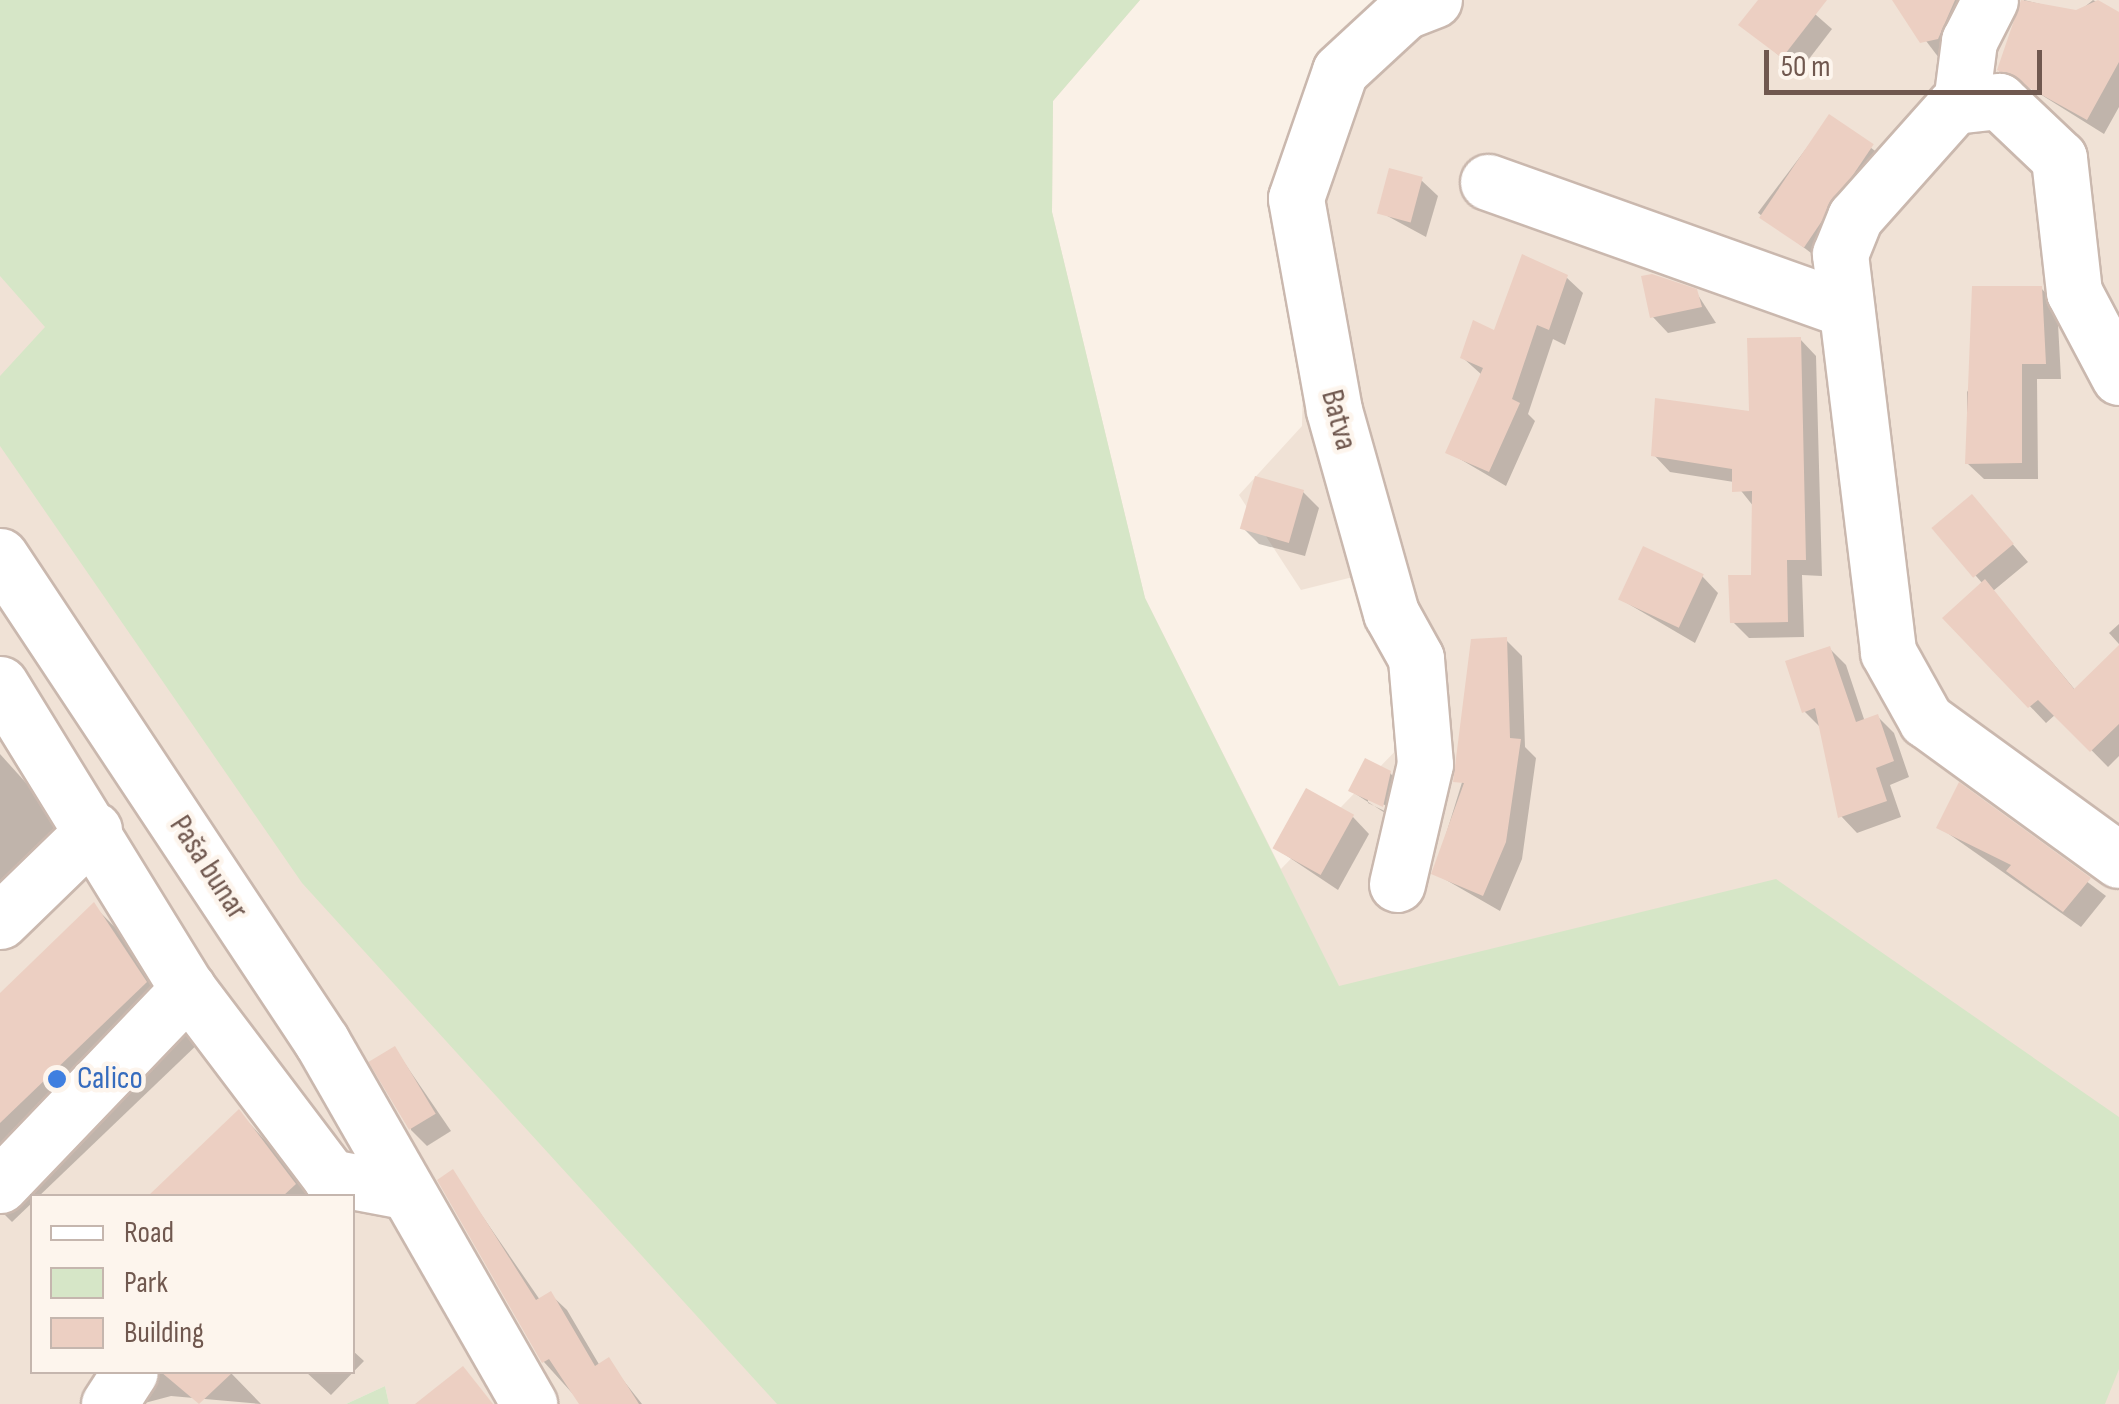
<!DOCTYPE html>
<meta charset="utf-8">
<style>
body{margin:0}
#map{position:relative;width:2119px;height:1404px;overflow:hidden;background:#faf1e7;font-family:"Sofia Sans Condensed",sans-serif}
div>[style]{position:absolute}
.residential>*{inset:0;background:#f0e2d6}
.green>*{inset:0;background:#d6e6c7}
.shadow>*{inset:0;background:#0003;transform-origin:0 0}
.building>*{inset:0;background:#eccfc2;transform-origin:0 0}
.roads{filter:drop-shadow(2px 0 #cab8ae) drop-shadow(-2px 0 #cab8ae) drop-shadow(0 2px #cab8ae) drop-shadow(0 -2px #cab8ae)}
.minor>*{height:55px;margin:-27.5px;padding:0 27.5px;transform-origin:27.5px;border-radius:27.5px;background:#fff}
.dots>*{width:28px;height:28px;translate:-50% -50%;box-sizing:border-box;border:5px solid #fdf5ed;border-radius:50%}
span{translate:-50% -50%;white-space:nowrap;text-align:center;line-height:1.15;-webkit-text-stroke:9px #fdf5ed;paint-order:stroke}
.street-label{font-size:32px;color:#70584f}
.shop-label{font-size:32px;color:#366cbe}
.left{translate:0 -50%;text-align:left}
.legend{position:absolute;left:30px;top:1194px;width:325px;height:180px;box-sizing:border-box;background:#fdf5ed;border:2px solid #c5b6ae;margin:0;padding:12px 18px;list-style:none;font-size:30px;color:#70584f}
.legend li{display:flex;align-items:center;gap:20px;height:50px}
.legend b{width:50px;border:2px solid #c5b6ae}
.scale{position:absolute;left:1764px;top:50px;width:278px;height:45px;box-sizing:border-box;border:5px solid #70584f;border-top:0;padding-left:12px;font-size:30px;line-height:35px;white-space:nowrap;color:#70584f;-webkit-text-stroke:8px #fdf5ed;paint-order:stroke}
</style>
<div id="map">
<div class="residential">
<div style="clip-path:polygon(evenodd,0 0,1140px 0,1053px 101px,1052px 212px,1145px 598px,1281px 869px,1437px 708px,1393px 567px,1301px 590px,1239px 495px,1302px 426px,1309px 83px,1379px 0,2119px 0,2119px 1404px,389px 1404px,385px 1386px,346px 1404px,0 1404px,0 0,32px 1196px,352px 1196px,352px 1372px,32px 1372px,32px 1196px)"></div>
</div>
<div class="green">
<div style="clip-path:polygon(0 0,1140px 0,1053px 101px,1052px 212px,1145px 598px,1339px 986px,1776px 879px,2119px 1117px,2119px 1369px,2105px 1404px,777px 1404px,302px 883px,0 446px,0 376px,45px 327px,0 276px)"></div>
<div style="clip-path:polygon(385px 1386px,389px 1404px,346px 1404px)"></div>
</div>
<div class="shadow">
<div style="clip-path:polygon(1761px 0,1799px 0,1832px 29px,1799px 72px,1742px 25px)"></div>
<div style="clip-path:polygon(1895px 0,1969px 0,1954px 55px,1939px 58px)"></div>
<div style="clip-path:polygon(2024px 0,2077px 13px,2093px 0,2119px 14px,2119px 107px,2104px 134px,2000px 69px)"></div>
<div style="left:1830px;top:117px;width:74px;height:120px;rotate:37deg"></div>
<div style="clip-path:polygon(1421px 180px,1438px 196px,1426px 237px,1380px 212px)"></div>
<div style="clip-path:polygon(1566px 277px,1583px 293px,1565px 345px,1553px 339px,1528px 414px,1535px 421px,1506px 486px,1448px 452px,1482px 375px,1463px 358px)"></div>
<div style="clip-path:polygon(2041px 288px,2057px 305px,2061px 379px,2037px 379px,2038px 479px,1984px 479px,1967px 463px,1967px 392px)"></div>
<div style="clip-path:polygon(1696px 292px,1716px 323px,1668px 333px,1652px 316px)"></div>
<div style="clip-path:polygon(1800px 339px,1816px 356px,1822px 576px,1802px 575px,1804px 637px,1749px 638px,1733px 622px,1754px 578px,1754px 507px,1734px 482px,1670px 472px,1654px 455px,1752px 414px)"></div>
<div style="clip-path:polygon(1303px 492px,1319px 508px,1305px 556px,1259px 544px,1243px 528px)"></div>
<div style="clip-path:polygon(1972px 497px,2028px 562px,1993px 591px,2076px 691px,2119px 648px,2119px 756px,2108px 767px,2056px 714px,2046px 723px,1946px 618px,1983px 584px,1934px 528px)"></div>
<div style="clip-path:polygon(1702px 576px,1718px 593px,1695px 643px,1620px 599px)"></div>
<div style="clip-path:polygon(2119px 624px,2119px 644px,2109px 633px)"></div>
<div style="clip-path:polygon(1506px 640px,1522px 656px,1525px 747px,1536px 758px,1522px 859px,1500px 911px,1434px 873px)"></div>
<div style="clip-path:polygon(1830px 649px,1846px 665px,1865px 722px,1878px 717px,1894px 733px,1909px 777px,1890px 785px,1901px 817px,1857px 833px,1841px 816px,1821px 728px,1804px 711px)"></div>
<div style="clip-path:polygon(0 754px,82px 845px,0 924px)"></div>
<div style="clip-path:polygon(evenodd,1390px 773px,1406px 790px,1399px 822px,1351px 791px,1390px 773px,1368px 797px,1395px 810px,1393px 815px,1368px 803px,1368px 797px)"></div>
<div style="clip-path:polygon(1960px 786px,2106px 896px,2081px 927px,1939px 827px)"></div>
<div style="clip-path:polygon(1353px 817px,1369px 834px,1338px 890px,1275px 848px)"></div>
<div style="clip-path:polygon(94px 906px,150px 963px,202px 1040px,12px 1222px,0 1210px,0 996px)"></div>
<div style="clip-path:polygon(395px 1049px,451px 1131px,427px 1146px,411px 1130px)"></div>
<div style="clip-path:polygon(239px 1112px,316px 1196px,151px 1196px)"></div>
<div style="clip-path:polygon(452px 1172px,540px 1300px,550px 1294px,567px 1310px,600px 1366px,608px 1361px,642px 1404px,582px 1404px,544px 1362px)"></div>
<div style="clip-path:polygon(352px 1350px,364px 1361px,331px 1395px,306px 1372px,352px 1372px)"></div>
<div style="clip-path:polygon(108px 1372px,230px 1372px,261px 1404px,171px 1396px,141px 1404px)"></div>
</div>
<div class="building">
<div style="clip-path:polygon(1758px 0,1827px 0,1782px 58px,1738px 25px)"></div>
<div style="clip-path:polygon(1892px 0,1955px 0,1938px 39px,1920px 43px)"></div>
<div style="clip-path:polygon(2021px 0,2076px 10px,2098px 0,2119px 12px,2119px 62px,2087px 120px,1997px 70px)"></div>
<div style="left:1829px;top:114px;width:54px;height:125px;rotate:34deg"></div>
<div style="left:1389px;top:168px;width:35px;height:47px;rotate:15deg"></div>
<div style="clip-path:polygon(1522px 254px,1568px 275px,1549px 330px,1537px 325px,1512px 399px,1520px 403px,1489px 472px,1445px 453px,1483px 368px,1460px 358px,1473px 320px,1494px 330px)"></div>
<div style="clip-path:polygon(1652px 274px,1697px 289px,1702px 307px,1650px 318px,1641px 276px)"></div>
<div style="clip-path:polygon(1972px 286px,2042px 286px,2046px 364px,2022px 364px,2022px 463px,1965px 464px)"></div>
<div style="clip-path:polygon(1801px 337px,1806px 560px,1787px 560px,1788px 622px,1730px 623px,1728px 575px,1751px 575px,1752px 491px,1732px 492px,1732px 469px,1651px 456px,1655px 398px,1749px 411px,1747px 338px)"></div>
<div style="left:1255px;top:476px;width:51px;height:55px;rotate:16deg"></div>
<div style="left:1972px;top:494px;width:65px;height:53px;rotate:50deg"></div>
<div style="left:1643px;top:546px;width:67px;height:59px;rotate:25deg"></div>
<div style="clip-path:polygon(1985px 579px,2074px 689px,2119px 645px,2119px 724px,2090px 752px,2038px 700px,2028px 708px,1942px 618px)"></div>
<div style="clip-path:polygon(1507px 637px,1510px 738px,1521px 739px,1506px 842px,1483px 896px,1431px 874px,1464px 783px,1453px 782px,1471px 639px)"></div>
<div style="clip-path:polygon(1830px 646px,1856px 722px,1878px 714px,1894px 761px,1876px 768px,1887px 801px,1838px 818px,1815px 708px,1802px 713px,1785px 661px)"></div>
<div style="clip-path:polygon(1365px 758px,1391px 771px,1383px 807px,1348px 791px)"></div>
<div style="clip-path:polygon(1959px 782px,2091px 878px,2063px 912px,2006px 871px,2011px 865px,1936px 828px)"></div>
<div style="left:1306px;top:788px;width:55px;height:69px;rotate:29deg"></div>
<div style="clip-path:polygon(94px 902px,147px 982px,0 1123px,0 993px)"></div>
<div style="left:395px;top:1046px;width:79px;height:31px;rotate:59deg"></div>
<div style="clip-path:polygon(239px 1109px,296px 1184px,283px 1196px,148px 1196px)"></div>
<div style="clip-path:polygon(453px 1169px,536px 1300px,551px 1291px,595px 1366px,609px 1357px,639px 1404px,579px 1404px,549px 1359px,542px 1363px,437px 1180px)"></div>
<div style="clip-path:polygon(463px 1366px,493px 1404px,415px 1404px)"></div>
<div style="clip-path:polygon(161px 1372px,233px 1372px,199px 1404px)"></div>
</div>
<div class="roads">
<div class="minor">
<div style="left:1961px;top:103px;width:63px;rotate:-82.6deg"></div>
<div style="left:1969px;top:41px;width:46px;rotate:-62.9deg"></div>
<div style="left:1488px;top:182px;width:379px;rotate:19.6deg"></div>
<div style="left:2119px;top:377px;width:96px;rotate:-117.9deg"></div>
<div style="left:2074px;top:292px;width:135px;rotate:-96.4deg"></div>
<div style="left:2059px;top:158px;width:83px;rotate:-136.5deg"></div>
<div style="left:1999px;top:101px;width:45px;rotate:173.7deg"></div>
<div style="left:1954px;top:106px;width:149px;rotate:131.7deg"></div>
<div style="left:1855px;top:217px;width:40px;rotate:112deg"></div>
<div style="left:1840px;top:254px;width:401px;rotate:83.1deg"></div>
<div style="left:1888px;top:652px;width:78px;rotate:60.8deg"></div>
<div style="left:1926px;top:720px;width:238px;rotate:36deg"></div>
<div style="left:0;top:556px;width:583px;rotate:56.47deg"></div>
<div style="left:322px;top:1042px;width:417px;rotate:60.2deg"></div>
<div style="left:0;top:684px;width:358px;rotate:58.4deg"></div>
<div style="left:188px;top:989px;width:236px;rotate:52.9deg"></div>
<div style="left:330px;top:1177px;width:70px;rotate:10.7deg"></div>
<div style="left:1397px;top:884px;width:123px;rotate:-76.9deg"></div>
<div style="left:1425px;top:764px;width:106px;rotate:-94.9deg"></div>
<div style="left:1416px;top:658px;width:51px;rotate:-119.1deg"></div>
<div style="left:1391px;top:613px;width:211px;rotate:-105.7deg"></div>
<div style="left:1334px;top:410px;width:215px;rotate:-100.2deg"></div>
<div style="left:1296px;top:198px;width:134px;rotate:-70.9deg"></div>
<div style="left:1340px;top:71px;width:88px;rotate:-42.7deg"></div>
<div style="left:1405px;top:11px;width:31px;rotate:-21deg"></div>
<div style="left:0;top:921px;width:131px;rotate:-44.1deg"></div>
<div style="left:0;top:1185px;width:272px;rotate:-46.2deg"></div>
<div style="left:109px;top:1404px;width:38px;rotate:-57deg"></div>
</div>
</div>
<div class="dots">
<div style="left:57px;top:1079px;background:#3f7fe0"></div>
</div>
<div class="street-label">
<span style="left:1338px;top:420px;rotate:75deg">Batva</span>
<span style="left:208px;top:868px;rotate:57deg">Paša bunar</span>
</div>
<div class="shop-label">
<span class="left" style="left:77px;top:1079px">Calico</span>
</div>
<ul class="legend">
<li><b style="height:12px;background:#fff"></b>Road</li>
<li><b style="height:28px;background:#d6e6c7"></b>Park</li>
<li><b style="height:28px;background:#eccfc2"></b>Building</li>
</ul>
<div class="scale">50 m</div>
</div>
